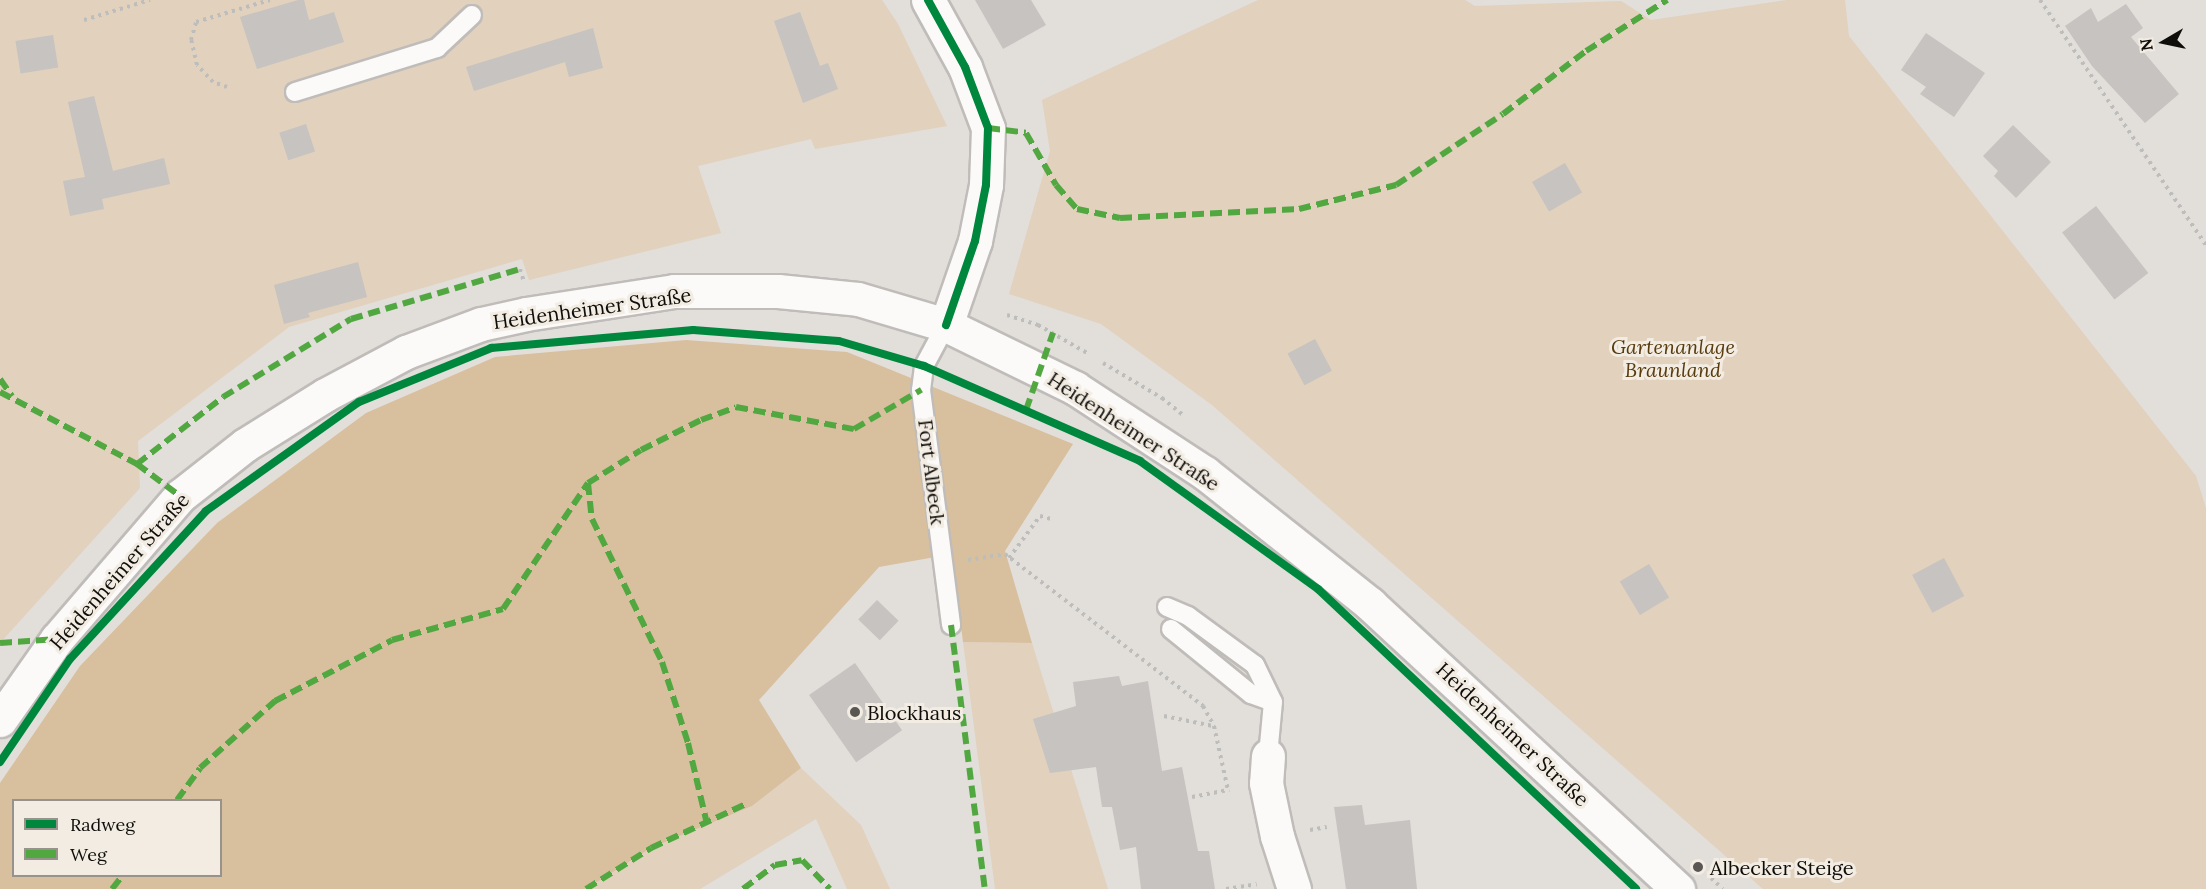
<!DOCTYPE html>
<meta charset="utf-8">
<style>
body{margin:0}
#map{position:relative;width:2206px;height:889px;overflow:hidden;background:#e2deda;font-family:Lora,serif}
div>[style]{position:absolute}
.green>*{inset:0;background:#e1d1bd}
.forest>*{inset:0;background:#d8bf9e}
.building>*{inset:0;background:#c6c3c0;transform-origin:0 0}
.path>*{height:4px;margin-top:-2px;transform-origin:0;background:repeating-linear-gradient(90deg,#bdbdbb 0 3px,transparent 0 7.5px)}
.roads{filter:drop-shadow(2px 0 #bfbcb9) drop-shadow(-2px 0 #bfbcb9) drop-shadow(0 2px #bfbcb9) drop-shadow(0 -2px #bfbcb9)}
.lane>*{height:18px;margin:-9px;padding:0 9px;transform-origin:9px;border-radius:9px;background:#fbfaf9}
.street>*{height:33px;margin:-16.5px;padding:0 16.5px;transform-origin:16.5px;border-radius:16.5px;background:#fbfaf9}
.secondary>*{height:33px;margin:-16.5px;padding:0 16.5px;transform-origin:16.5px;border-radius:16.5px;background:#fbfaf9}
.quiet>*{height:6px;margin-top:-3px;transform-origin:0;background:repeating-linear-gradient(90deg,#51a841 0 12px,transparent 0 18px)}
.cycleway>*{height:8px;margin:-4px;padding:0 4px;transform-origin:4px;border-radius:4px;background:#00873e}
.dots>*{width:16px;height:16px;translate:-50% -50%;box-sizing:border-box;border:3px solid #f2ece3;border-radius:50%}
span{translate:-50% -50%;white-space:nowrap;text-align:center;line-height:1.15;-webkit-text-stroke:6px #f2ece3;paint-order:stroke}
.street-label{font-size:20px;color:#0f0d0a}
.park-label{font-size:20px;color:#583b0d;font-style:italic}
.poi-label{font-size:20px;color:#0f0d0a}
.left{translate:0 -50%;text-align:left}
.legend{position:absolute;left:12px;top:799px;width:210px;height:78px;box-sizing:border-box;background:#f2ece3;border:2px solid #97938c;margin:0;padding:8px 10px;list-style:none;font-size:18px;color:#0f0d0a}
.legend li{display:flex;align-items:center;gap:12px;height:30px}
.legend b{width:30px;border:2px solid #97938c}
.north{position:absolute;left:2134px;top:12px;width:60px;height:60px;-webkit-text-stroke:4px #f2ece3;paint-order:stroke;rotate:261deg;font-size:16px;font-weight:700;line-height:24px;text-align:center;color:#0f0d0a}
.north::after{content:'';display:block;margin:auto;width:21px;height:27px;background:#0f0d0a;clip-path:polygon(50% 0,100% 100%,50% 72%,0 100%)}
</style>
<div id="map">
<div class="green">
<div style="clip-path:polygon(0 0,882px 0,898px 24px,947px 126px,815px 149px,811px 139px,698px 166px,721px 233px,529px 280px,522px 259px,289px 327px,138px 441px,140px 488px,0 643px)"></div>
<div style="clip-path:polygon(1258px 0,1465px 0,1475px 6px,1621px 1px,1651px 20px,1787px 0,1845px 0,1849px 36px,2196px 476px,2206px 508px,2206px 889px,1763px 889px,1212px 405px,1101px 324px,1009px 294px,1050px 151px,1042px 100px)"></div>
<div style="clip-path:polygon(963px 642px,1032px 643px,1108px 889px,995px 889px)"></div>
<div style="clip-path:polygon(801px 768px,861px 825px,890px 889px,847px 889px,816px 819px,700px 889px,586px 889px,651px 848px,752px 806px)"></div>
</div>
<div class="forest">
<div style="clip-path:polygon(evenodd,686px 340px,847px 352px,1073px 444px,1005px 551px,1032px 643px,963px 642px,952px 554px,879px 567px,759px 700px,801px 768px,752px 806px,651px 848px,586px 889px,0 889px,0 783px,80px 666px,217px 523px,366px 413px,495px 357px,686px 340px,14px 800px,220px 800px,220px 876px,14px 876px,14px 800px)"></div>
</div>
<div class="building">
<div style="clip-path:polygon(298px 0,304px 0,309px 20px,334px 12px,344px 42px,257px 69px,240px 17px)"></div>
<div style="clip-path:polygon(975px 0,1031px 0,1046px 25px,1003px 49px)"></div>
<div style="clip-path:polygon(2126px 4px,2143px 28px,2131px 37px,2179px 94px,2145px 123px,2092px 66px,2065px 26px,2091px 8px,2098px 22px)"></div>
<div style="clip-path:polygon(800px 12px,820px 66px,828px 63px,838px 89px,803px 103px,774px 21px)"></div>
<div style="clip-path:polygon(593px 28px,603px 68px,569px 77px,565px 62px,474px 91px,466px 67px)"></div>
<div style="clip-path:polygon(1926px 33px,1985px 73px,1954px 117px,1920px 94px,1926px 87px,1901px 70px)"></div>
<div style="left:53px;top:35px;width:33px;height:38px;rotate:81deg"></div>
<div style="clip-path:polygon(94px 96px,113px 171px,164px 158px,170px 184px,102px 199px,104px 209px,70px 216px,63px 181px,85px 177px,68px 102px)"></div>
<div style="left:306px;top:124px;width:29px;height:28px;rotate:72deg"></div>
<div style="clip-path:polygon(2013px 125px,2051px 162px,2016px 198px,1994px 176px,1998px 171px,1983px 156px)"></div>
<div style="left:1565px;top:163px;width:34px;height:38px;rotate:60deg"></div>
<div style="left:2096px;top:206px;width:85px;height:43px;rotate:52deg"></div>
<div style="clip-path:polygon(358px 262px,367px 297px,308px 313px,310px 317px,284px 324px,274px 285px)"></div>
<div style="left:1315px;top:339px;width:36px;height:31px;rotate:62deg"></div>
<div style="left:1944px;top:558px;width:43px;height:36px;rotate:62deg"></div>
<div style="left:1649px;top:564px;width:39px;height:34px;rotate:59deg"></div>
<div style="left:877px;top:600px;width:30px;height:27px;rotate:44deg"></div>
<div style="left:855px;top:663px;width:82px;height:56px;rotate:55deg"></div>
<div style="clip-path:polygon(1119px 676px,1122px 686px,1148px 681px,1162px 771px,1182px 767px,1198px 851px,1209px 851px,1215px 889px,1141px 889px,1136px 847px,1120px 850px,1112px 807px,1102px 807px,1096px 767px,1050px 773px,1033px 719px,1076px 706px,1073px 682px)"></div>
<div style="clip-path:polygon(1362px 805px,1365px 825px,1410px 820px,1417px 889px,1346px 889px,1334px 807px)"></div>
</div>
<div class="path">
<div style="left:2040px;top:0;width:296px;rotate:55.9deg"></div>
<div style="left:84px;top:20px;width:69px;rotate:-16.9deg"></div>
<div style="left:227px;top:87px;width:15px;rotate:-160deg"></div>
<div style="left:213px;top:82px;width:23px;rotate:-133deg"></div>
<div style="left:197px;top:65px;width:26px;rotate:-103deg"></div>
<div style="left:191px;top:40px;width:19px;rotate:-74deg"></div>
<div style="left:196px;top:22px;width:77px;rotate:-16.6deg"></div>
<div style="left:520px;top:269px;width:14px;rotate:73deg"></div>
<div style="left:1007px;top:315px;width:33px;rotate:18deg"></div>
<div style="left:1038px;top:325px;width:59px;rotate:29.6deg"></div>
<div style="left:1103px;top:363px;width:69px;rotate:30.7deg"></div>
<div style="left:1162px;top:398px;width:28px;rotate:39deg"></div>
<div style="left:1009px;top:558px;width:52px;rotate:-53.6deg"></div>
<div style="left:1040px;top:516px;width:11px;rotate:15deg"></div>
<div style="left:968px;top:560px;width:37px;rotate:-9deg"></div>
<div style="left:1005px;top:554px;width:250px;rotate:37.5deg"></div>
<div style="left:1203px;top:706px;width:23px;rotate:61deg"></div>
<div style="left:1214px;top:726px;width:66px;rotate:77.7deg"></div>
<div style="left:1164px;top:716px;width:50px;rotate:11.5deg"></div>
<div style="left:1192px;top:797px;width:38px;rotate:-11deg"></div>
<div style="left:1310px;top:830px;width:17px;rotate:-10deg"></div>
<div style="left:1711px;top:878px;width:16px;rotate:43deg"></div>
<div style="left:1226px;top:889px;width:31px;rotate:-9deg"></div>
</div>
<div class="roads">
<div class="lane">
<div style="left:295px;top:92px;width:149px;rotate:-17.2deg"></div>
<div style="left:437px;top:48px;width:48px;rotate:-43.3deg"></div>
<div style="left:946px;top:325px;width:47px;rotate:118.2deg"></div>
<div style="left:924px;top:366px;width:24px;rotate:97deg"></div>
<div style="left:921px;top:390px;width:237px;rotate:82.7deg"></div>
<div style="left:1167px;top:607px;width:23px;rotate:23deg"></div>
<div style="left:1188px;top:616px;width:83px;rotate:36.2deg"></div>
<div style="left:1255px;top:665px;width:41px;rotate:64.1deg"></div>
<div style="left:1273px;top:702px;width:54px;rotate:95.3deg"></div>
<div style="left:1171px;top:629px;width:103px;rotate:39.1deg"></div>
<div style="left:1251px;top:694px;width:23px;rotate:20deg"></div>
</div>
<div class="street">
<div style="left:928px;top:0;width:77px;rotate:61.1deg"></div>
<div style="left:965px;top:67px;width:65px;rotate:69.3deg"></div>
<div style="left:988px;top:128px;width:57px;rotate:92deg"></div>
<div style="left:986px;top:185px;width:57px;rotate:101.1deg"></div>
<div style="left:975px;top:241px;width:89px;rotate:109deg"></div>
<div style="left:1268px;top:756px;width:27px;rotate:94deg"></div>
<div style="left:1266px;top:783px;width:54px;rotate:78.3deg"></div>
<div style="left:1277px;top:836px;width:56px;rotate:72.2deg"></div>
</div>
<div class="secondary">
<div style="left:0;top:720px;width:99px;rotate:-54.9deg"></div>
<div style="left:57px;top:639px;width:189px;rotate:-49.3deg"></div>
<div style="left:180px;top:496px;width:83px;rotate:-38.1deg"></div>
<div style="left:245px;top:445px;width:94px;rotate:-32deg"></div>
<div style="left:325px;top:395px;width:92px;rotate:-28deg"></div>
<div style="left:406px;top:352px;width:80px;rotate:-20.5deg"></div>
<div style="left:481px;top:324px;width:46px;rotate:-12.5deg"></div>
<div style="left:526px;top:314px;width:150px;rotate:-8.8deg"></div>
<div style="left:674px;top:291px;width:104px"></div>
<div style="left:778px;top:291px;width:80px;rotate:5.7deg"></div>
<div style="left:858px;top:299px;width:92px;rotate:16.5deg"></div>
<div style="left:946px;top:325px;width:144px;rotate:26deg"></div>
<div style="left:1075px;top:388px;width:155px;rotate:33.2deg"></div>
<div style="left:1205px;top:473px;width:211px;rotate:38.4deg"></div>
<div style="left:1370px;top:604px;width:420px;rotate:42.8deg"></div>
</div>
</div>
<div class="quiet">
<div style="left:988px;top:128px;width:38px;rotate:7deg"></div>
<div style="left:1026px;top:133px;width:60px;rotate:60deg"></div>
<div style="left:1056px;top:185px;width:32px;rotate:49deg"></div>
<div style="left:1077px;top:209px;width:44px;rotate:11.8deg"></div>
<div style="left:1120px;top:218px;width:179px;rotate:-2.9deg"></div>
<div style="left:1299px;top:209px;width:100px;rotate:-13.9deg"></div>
<div style="left:1396px;top:185px;width:128px;rotate:-33.6deg"></div>
<div style="left:1503px;top:114px;width:104px;rotate:-37.2deg"></div>
<div style="left:1586px;top:51px;width:96px;rotate:-32.2deg"></div>
<div style="left:0;top:379px;width:21px;rotate:55deg"></div>
<div style="left:0;top:392px;width:155px;rotate:27.7deg"></div>
<div style="left:137px;top:464px;width:54px;rotate:36.7deg"></div>
<div style="left:1026px;top:410px;width:82px;rotate:-70.7deg"></div>
<div style="left:137px;top:464px;width:109px;rotate:-37.9deg"></div>
<div style="left:223px;top:397px;width:150px;rotate:-31.4deg"></div>
<div style="left:351px;top:319px;width:176px;rotate:-16.5deg"></div>
<div style="left:588px;top:483px;width:36px;rotate:84deg"></div>
<div style="left:592px;top:519px;width:159px;rotate:63.9deg"></div>
<div style="left:662px;top:662px;width:85px;rotate:72.2deg"></div>
<div style="left:688px;top:743px;width:83px;rotate:76.8deg"></div>
<div style="left:951px;top:625px;width:266px;rotate:82.7deg"></div>
<div style="left:0;top:643px;width:57px;rotate:-4deg"></div>
<div style="left:177px;top:800px;width:39px;rotate:-54deg"></div>
<div style="left:200px;top:768px;width:101px;rotate:-41.8deg"></div>
<div style="left:275px;top:701px;width:132px;rotate:-27.5deg"></div>
<div style="left:392px;top:640px;width:115px;rotate:-15.6deg"></div>
<div style="left:503px;top:609px;width:152px;rotate:-56deg"></div>
<div style="left:588px;top:483px;width:62px;rotate:-31.9deg"></div>
<div style="left:641px;top:450px;width:67px;rotate:-26.6deg"></div>
<div style="left:701px;top:420px;width:37px;rotate:-20deg"></div>
<div style="left:736px;top:407px;width:120px;rotate:10.6deg"></div>
<div style="left:854px;top:429px;width:78px;rotate:-30.2deg"></div>
<div style="left:112px;top:889px;width:16px;rotate:-52deg"></div>
<div style="left:586px;top:889px;width:77px;rotate:-32.2deg"></div>
<div style="left:651px;top:848px;width:107px;rotate:-24.9deg"></div>
<div style="left:743px;top:889px;width:40px;rotate:-37deg"></div>
<div style="left:775px;top:865px;width:27px;rotate:-10deg"></div>
<div style="left:802px;top:860px;width:40px;rotate:46deg"></div>
</div>
<div class="cycleway">
<div style="left:928px;top:0;width:77px;rotate:61.1deg"></div>
<div style="left:965px;top:67px;width:65px;rotate:69.3deg"></div>
<div style="left:988px;top:128px;width:57px;rotate:92deg"></div>
<div style="left:986px;top:185px;width:57px;rotate:101.1deg"></div>
<div style="left:975px;top:241px;width:89px;rotate:109deg"></div>
<div style="left:0;top:762px;width:125px;rotate:-55.8deg"></div>
<div style="left:70px;top:659px;width:201px;rotate:-47.4deg"></div>
<div style="left:206px;top:511px;width:188px;rotate:-35.5deg"></div>
<div style="left:359px;top:402px;width:143px;rotate:-22.2deg"></div>
<div style="left:491px;top:348px;width:203px;rotate:-5.1deg"></div>
<div style="left:693px;top:330px;width:146px;rotate:4.3deg"></div>
<div style="left:839px;top:341px;width:89px;rotate:16.4deg"></div>
<div style="left:924px;top:366px;width:236px;rotate:23.7deg"></div>
<div style="left:1140px;top:461px;width:219px;rotate:35.7deg"></div>
<div style="left:1318px;top:589px;width:437px;rotate:43.3deg"></div>
</div>
<div class="dots">
<div style="left:855px;top:712px;background:#595653"></div>
<div style="left:1698px;top:867px;background:#595653"></div>
</div>
<div class="street-label">
<span style="left:592px;top:308px;rotate:-8deg">Heidenheimer Straße</span>
<span style="left:1134px;top:431px;rotate:33deg">Heidenheimer Straße</span>
<span style="left:932px;top:472px;rotate:83deg">Fort Albeck</span>
<span style="left:119px;top:571px;rotate:-49deg">Heidenheimer Straße</span>
<span style="left:1513px;top:734px;rotate:43deg">Heidenheimer Straße</span>
</div>
<div class="park-label">
<span style="left:1673px;top:358px">Gartenanlage<br>Braunland</span>
</div>
<div class="poi-label">
<span class="left" style="left:867px;top:712px">Blockhaus</span>
<span class="left" style="left:1710px;top:867px">Albecker Steige</span>
</div>
<ul class="legend">
<li><b style="height:8px;background:#00873e"></b>Radweg</li>
<li><b style="height:8px;background:#51a841"></b>Weg</li>
</ul>
<div class="north">N</div>
</div>
